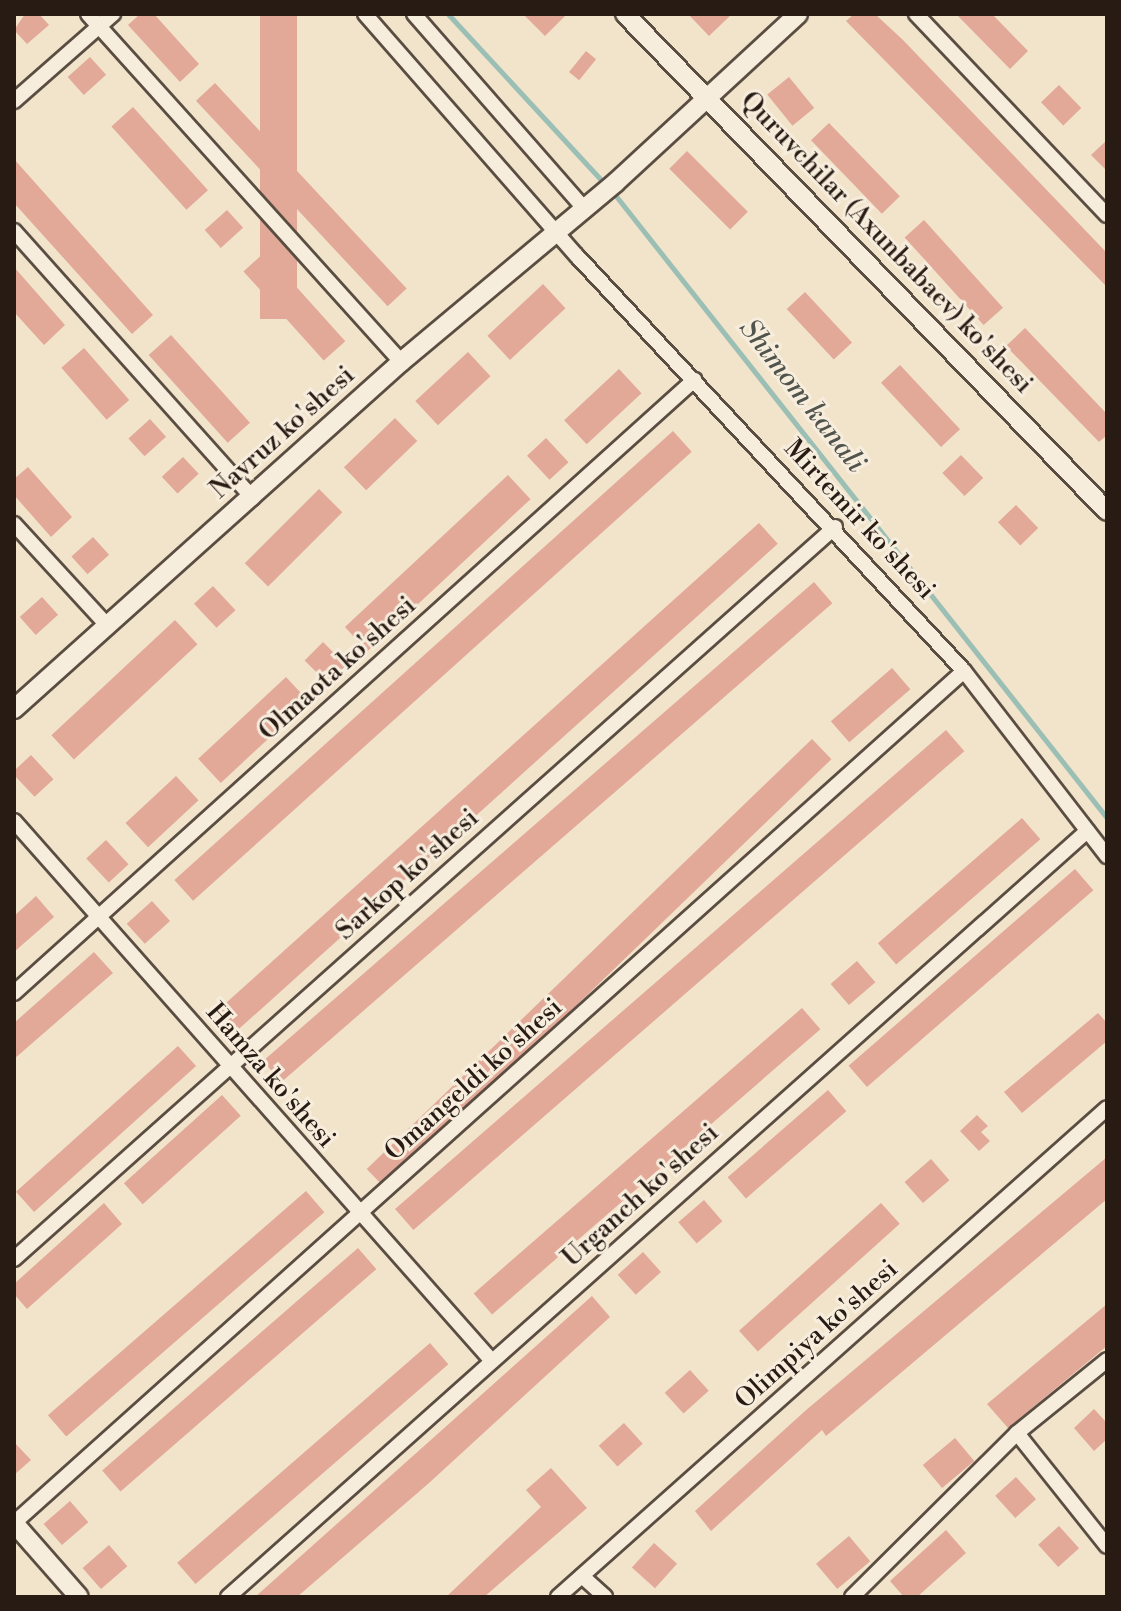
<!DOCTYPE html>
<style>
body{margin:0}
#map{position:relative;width:1121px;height:1611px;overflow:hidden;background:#f2e4cb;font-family:"Libre Bodoni",serif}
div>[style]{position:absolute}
.stream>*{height:5px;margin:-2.5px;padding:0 2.5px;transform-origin:2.5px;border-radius:2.5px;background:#9bbfb4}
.building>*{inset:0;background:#e2a898;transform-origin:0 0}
.roads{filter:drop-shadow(2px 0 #5a4d42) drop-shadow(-2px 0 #5a4d42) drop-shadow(0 2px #5a4d42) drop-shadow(0 -2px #5a4d42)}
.street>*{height:14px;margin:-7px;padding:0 7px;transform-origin:7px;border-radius:7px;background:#f7eddd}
.secondary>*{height:18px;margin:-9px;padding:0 9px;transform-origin:9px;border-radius:9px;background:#f7eddd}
span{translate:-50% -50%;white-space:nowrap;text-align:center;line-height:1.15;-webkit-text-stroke:6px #f7eddd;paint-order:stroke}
.street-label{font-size:26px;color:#271b14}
.water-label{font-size:28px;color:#50544c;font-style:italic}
.frame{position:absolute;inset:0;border:16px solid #271b14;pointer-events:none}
</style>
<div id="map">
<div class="stream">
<div style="left:448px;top:14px;width:231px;rotate:47.3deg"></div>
<div style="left:612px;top:191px;width:799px;rotate:51.71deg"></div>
</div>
<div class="building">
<div style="clip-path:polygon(25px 14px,39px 14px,49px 25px,27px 44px,14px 30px)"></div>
<div style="clip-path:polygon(140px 14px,154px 14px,199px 64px,180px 82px,128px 25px)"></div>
<div style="left:260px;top:14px;width:37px;height:305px"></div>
<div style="clip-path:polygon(523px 14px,567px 14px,545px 36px)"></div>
<div style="clip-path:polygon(688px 14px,732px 14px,709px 36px)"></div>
<div style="clip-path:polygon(854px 14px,875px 14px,903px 40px,1107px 253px,1107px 287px,846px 21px)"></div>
<div style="clip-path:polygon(956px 14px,992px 14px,1028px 51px,1010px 69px)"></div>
<div style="left:586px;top:51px;width:13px;height:27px;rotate:39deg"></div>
<div style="left:90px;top:57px;width:24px;height:30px;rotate:48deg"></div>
<div style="left:789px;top:77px;width:40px;height:28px;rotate:51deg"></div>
<div style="left:215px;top:83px;width:281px;height:26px;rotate:47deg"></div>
<div style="left:1059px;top:85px;width:32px;height:25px;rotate:46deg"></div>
<div style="left:133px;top:107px;width:112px;height:29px;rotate:48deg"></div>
<div style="left:829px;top:123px;width:102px;height:25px;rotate:46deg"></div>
<div style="clip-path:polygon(1107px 140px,1107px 171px,1091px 155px)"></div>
<div style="left:687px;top:151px;width:86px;height:25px;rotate:45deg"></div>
<div style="clip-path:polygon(14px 159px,153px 315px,132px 334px,14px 203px)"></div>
<div style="left:227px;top:210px;width:24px;height:30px;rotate:48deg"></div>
<div style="left:924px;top:220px;width:118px;height:26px;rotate:48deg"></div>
<div style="left:265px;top:252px;width:120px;height:29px;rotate:48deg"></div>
<div style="clip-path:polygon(14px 267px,65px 325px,44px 345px,14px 312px)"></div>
<div style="left:543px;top:284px;width:33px;height:76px;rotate:47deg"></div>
<div style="left:805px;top:292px;width:69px;height:25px;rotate:47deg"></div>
<div style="clip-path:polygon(1025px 328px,1107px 414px,1107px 435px,1099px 442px,1006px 346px)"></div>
<div style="left:171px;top:335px;width:118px;height:30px;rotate:48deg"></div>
<div style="left:84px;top:348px;width:69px;height:30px;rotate:49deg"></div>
<div style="left:468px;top:352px;width:33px;height:72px;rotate:47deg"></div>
<div style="left:900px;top:365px;width:88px;height:26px;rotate:47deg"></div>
<div style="left:619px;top:369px;width:33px;height:75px;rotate:47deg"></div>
<div style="left:395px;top:418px;width:32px;height:71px;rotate:46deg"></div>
<div style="left:150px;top:419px;width:24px;height:29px;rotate:48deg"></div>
<div style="left:673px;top:431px;width:28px;height:671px;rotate:48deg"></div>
<div style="left:546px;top:438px;width:33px;height:26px;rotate:47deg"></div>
<div style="left:961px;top:455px;width:32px;height:26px;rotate:46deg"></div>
<div style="left:183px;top:457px;width:23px;height:29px;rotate:47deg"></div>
<div style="clip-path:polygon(28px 467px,72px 517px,51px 537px,14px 495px,14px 479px)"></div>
<div style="left:508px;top:475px;width:33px;height:223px;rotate:47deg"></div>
<div style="left:319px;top:489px;width:33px;height:105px;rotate:45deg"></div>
<div style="left:1016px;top:505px;width:32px;height:25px;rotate:46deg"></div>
<div style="left:759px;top:523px;width:28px;height:732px;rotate:48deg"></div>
<div style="left:93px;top:537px;width:24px;height:29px;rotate:48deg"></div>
<div style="left:814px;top:582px;width:28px;height:730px;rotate:49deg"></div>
<div style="left:213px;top:586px;width:33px;height:26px;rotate:47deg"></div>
<div style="left:42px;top:597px;width:24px;height:30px;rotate:48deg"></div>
<div style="left:175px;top:620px;width:33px;height:169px;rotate:47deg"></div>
<div style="left:323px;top:642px;width:33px;height:26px;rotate:45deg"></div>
<div style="left:892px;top:668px;width:28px;height:81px;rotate:49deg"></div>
<div style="left:286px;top:677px;width:33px;height:120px;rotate:47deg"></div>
<div style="left:946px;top:730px;width:28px;height:730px;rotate:49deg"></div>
<div style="left:812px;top:739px;width:28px;height:619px;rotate:46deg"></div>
<div style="left:31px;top:755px;width:33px;height:26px;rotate:47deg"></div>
<div style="left:176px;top:776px;width:33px;height:69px;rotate:47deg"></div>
<div style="left:1022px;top:818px;width:28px;height:191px;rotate:49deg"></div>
<div style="left:106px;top:840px;width:33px;height:27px;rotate:47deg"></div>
<div style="left:1075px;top:869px;width:28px;height:300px;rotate:49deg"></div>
<div style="clip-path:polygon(36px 896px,54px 917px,14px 952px,14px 916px)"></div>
<div style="left:152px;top:901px;width:27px;height:34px;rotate:48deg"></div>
<div style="clip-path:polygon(94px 952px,113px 973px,14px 1059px,14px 1023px)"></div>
<div style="left:857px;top:961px;width:28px;height:35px;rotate:49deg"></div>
<div style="left:802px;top:1008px;width:28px;height:435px;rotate:49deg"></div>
<div style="clip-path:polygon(1098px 1013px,1107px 1023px,1107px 1041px,1022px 1113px,1004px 1092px)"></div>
<div style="left:178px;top:1046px;width:27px;height:218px;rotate:48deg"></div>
<div style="left:828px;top:1090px;width:28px;height:133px;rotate:49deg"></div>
<div style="left:222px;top:1095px;width:28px;height:132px;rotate:48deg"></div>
<div style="clip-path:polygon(977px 1115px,988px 1126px,981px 1132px,990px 1141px,979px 1151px,960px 1131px)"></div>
<div style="clip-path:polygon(1107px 1157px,1107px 1199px,826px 1436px,822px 1430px,711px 1531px,695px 1511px,805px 1411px)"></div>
<div style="left:931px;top:1159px;width:28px;height:35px;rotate:49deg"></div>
<div style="left:306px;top:1191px;width:28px;height:342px;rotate:49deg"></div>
<div style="left:704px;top:1200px;width:28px;height:34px;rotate:49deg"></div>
<div style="clip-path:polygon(104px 1203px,122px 1224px,27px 1309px,14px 1294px,14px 1284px)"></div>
<div style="left:881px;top:1203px;width:28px;height:191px;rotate:48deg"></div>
<div style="left:358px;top:1248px;width:28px;height:339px;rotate:49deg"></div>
<div style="left:643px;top:1252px;width:27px;height:34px;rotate:48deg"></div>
<div style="clip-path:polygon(592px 1296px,610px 1317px,429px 1483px,297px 1597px,255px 1597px)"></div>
<div style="clip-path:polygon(1107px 1304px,1107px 1346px,1008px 1428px,987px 1404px)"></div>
<div style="left:430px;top:1343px;width:28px;height:335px;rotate:49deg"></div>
<div style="left:690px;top:1370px;width:28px;height:34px;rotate:48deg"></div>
<div style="clip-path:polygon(1094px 1409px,1107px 1423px,1107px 1439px,1094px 1451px,1074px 1428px)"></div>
<div style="left:624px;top:1423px;width:28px;height:34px;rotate:48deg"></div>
<div style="left:955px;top:1438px;width:30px;height:42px;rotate:50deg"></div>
<div style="clip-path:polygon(14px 1442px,31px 1460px,14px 1475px)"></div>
<div style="clip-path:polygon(551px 1468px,587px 1508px,484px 1597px,446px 1597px,541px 1507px,526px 1490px)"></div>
<div style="left:1016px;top:1477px;width:30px;height:28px;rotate:48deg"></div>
<div style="left:70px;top:1501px;width:28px;height:35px;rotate:49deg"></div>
<div style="left:1059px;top:1526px;width:30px;height:28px;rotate:48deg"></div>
<div style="clip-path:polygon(946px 1530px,966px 1553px,917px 1597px,904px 1597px,890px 1581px)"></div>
<div style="left:849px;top:1536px;width:33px;height:43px;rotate:50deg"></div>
<div style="left:654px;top:1543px;width:31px;height:33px;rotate:42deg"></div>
<div style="left:109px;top:1545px;width:28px;height:35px;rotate:49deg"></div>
</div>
<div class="roads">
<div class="street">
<div style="left:88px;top:14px;width:468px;rotate:48deg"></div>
<div style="left:365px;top:14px;width:322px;rotate:48.8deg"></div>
<div style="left:577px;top:256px;width:567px;rotate:47deg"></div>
<div style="left:964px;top:671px;width:234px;rotate:52.3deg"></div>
<div style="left:414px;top:14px;width:259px;rotate:48.8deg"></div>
<div style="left:916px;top:14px;width:277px;rotate:46.5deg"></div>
<div style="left:14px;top:101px;width:132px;rotate:-41.3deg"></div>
<div style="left:14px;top:231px;width:358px;rotate:48.2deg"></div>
<div style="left:14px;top:524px;width:137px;rotate:47.4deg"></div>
<div style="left:14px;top:821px;width:721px;rotate:48.49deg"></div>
<div style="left:14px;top:993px;width:916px;rotate:-42.03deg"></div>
<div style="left:14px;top:1259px;width:1100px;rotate:-41.72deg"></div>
<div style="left:1017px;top:1433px;width:144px;rotate:51.5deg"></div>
<div style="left:14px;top:1523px;width:1276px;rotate:-41.89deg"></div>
<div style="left:582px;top:1576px;width:31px;rotate:42deg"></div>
<div style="left:228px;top:1597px;width:1151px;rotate:-41.72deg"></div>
<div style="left:558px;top:1597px;width:735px;rotate:-41.69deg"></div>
<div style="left:852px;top:1597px;width:233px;rotate:-44.8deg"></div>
<div style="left:1017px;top:1433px;width:116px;rotate:-39deg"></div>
</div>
<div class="secondary">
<div style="left:625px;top:14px;width:692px;rotate:45.88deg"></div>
<div style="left:14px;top:709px;width:520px;rotate:-41.88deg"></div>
<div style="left:401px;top:362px;width:279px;rotate:-39.9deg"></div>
<div style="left:615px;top:183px;width:249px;rotate:-42.7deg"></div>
<div style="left:14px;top:1523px;width:98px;rotate:48.7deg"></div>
</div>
</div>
<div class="street-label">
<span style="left:886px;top:243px;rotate:46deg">Quruvchilar (Axunbabaev) ko'shesi</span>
<span style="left:283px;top:433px;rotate:-42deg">Navruz ko'shesi</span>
<span style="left:859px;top:520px;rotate:47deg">Mirtemir ko'shesi</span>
<span style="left:338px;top:669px;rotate:-42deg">Olmaota ko'shesi</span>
<span style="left:408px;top:875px;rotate:-42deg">Sarkop ko'shesi</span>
<span style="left:270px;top:1076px;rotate:49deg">Hamza ko'shesi</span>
<span style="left:474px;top:1080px;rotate:-42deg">Omangeldi ko'shesi</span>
<span style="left:641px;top:1196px;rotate:-42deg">Urganch ko'shesi</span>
<span style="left:817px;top:1335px;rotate:-42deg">Olimpiya ko'shesi</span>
</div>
<div class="water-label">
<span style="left:802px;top:396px;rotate:52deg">Shimom kanali</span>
</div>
<div class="frame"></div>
</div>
